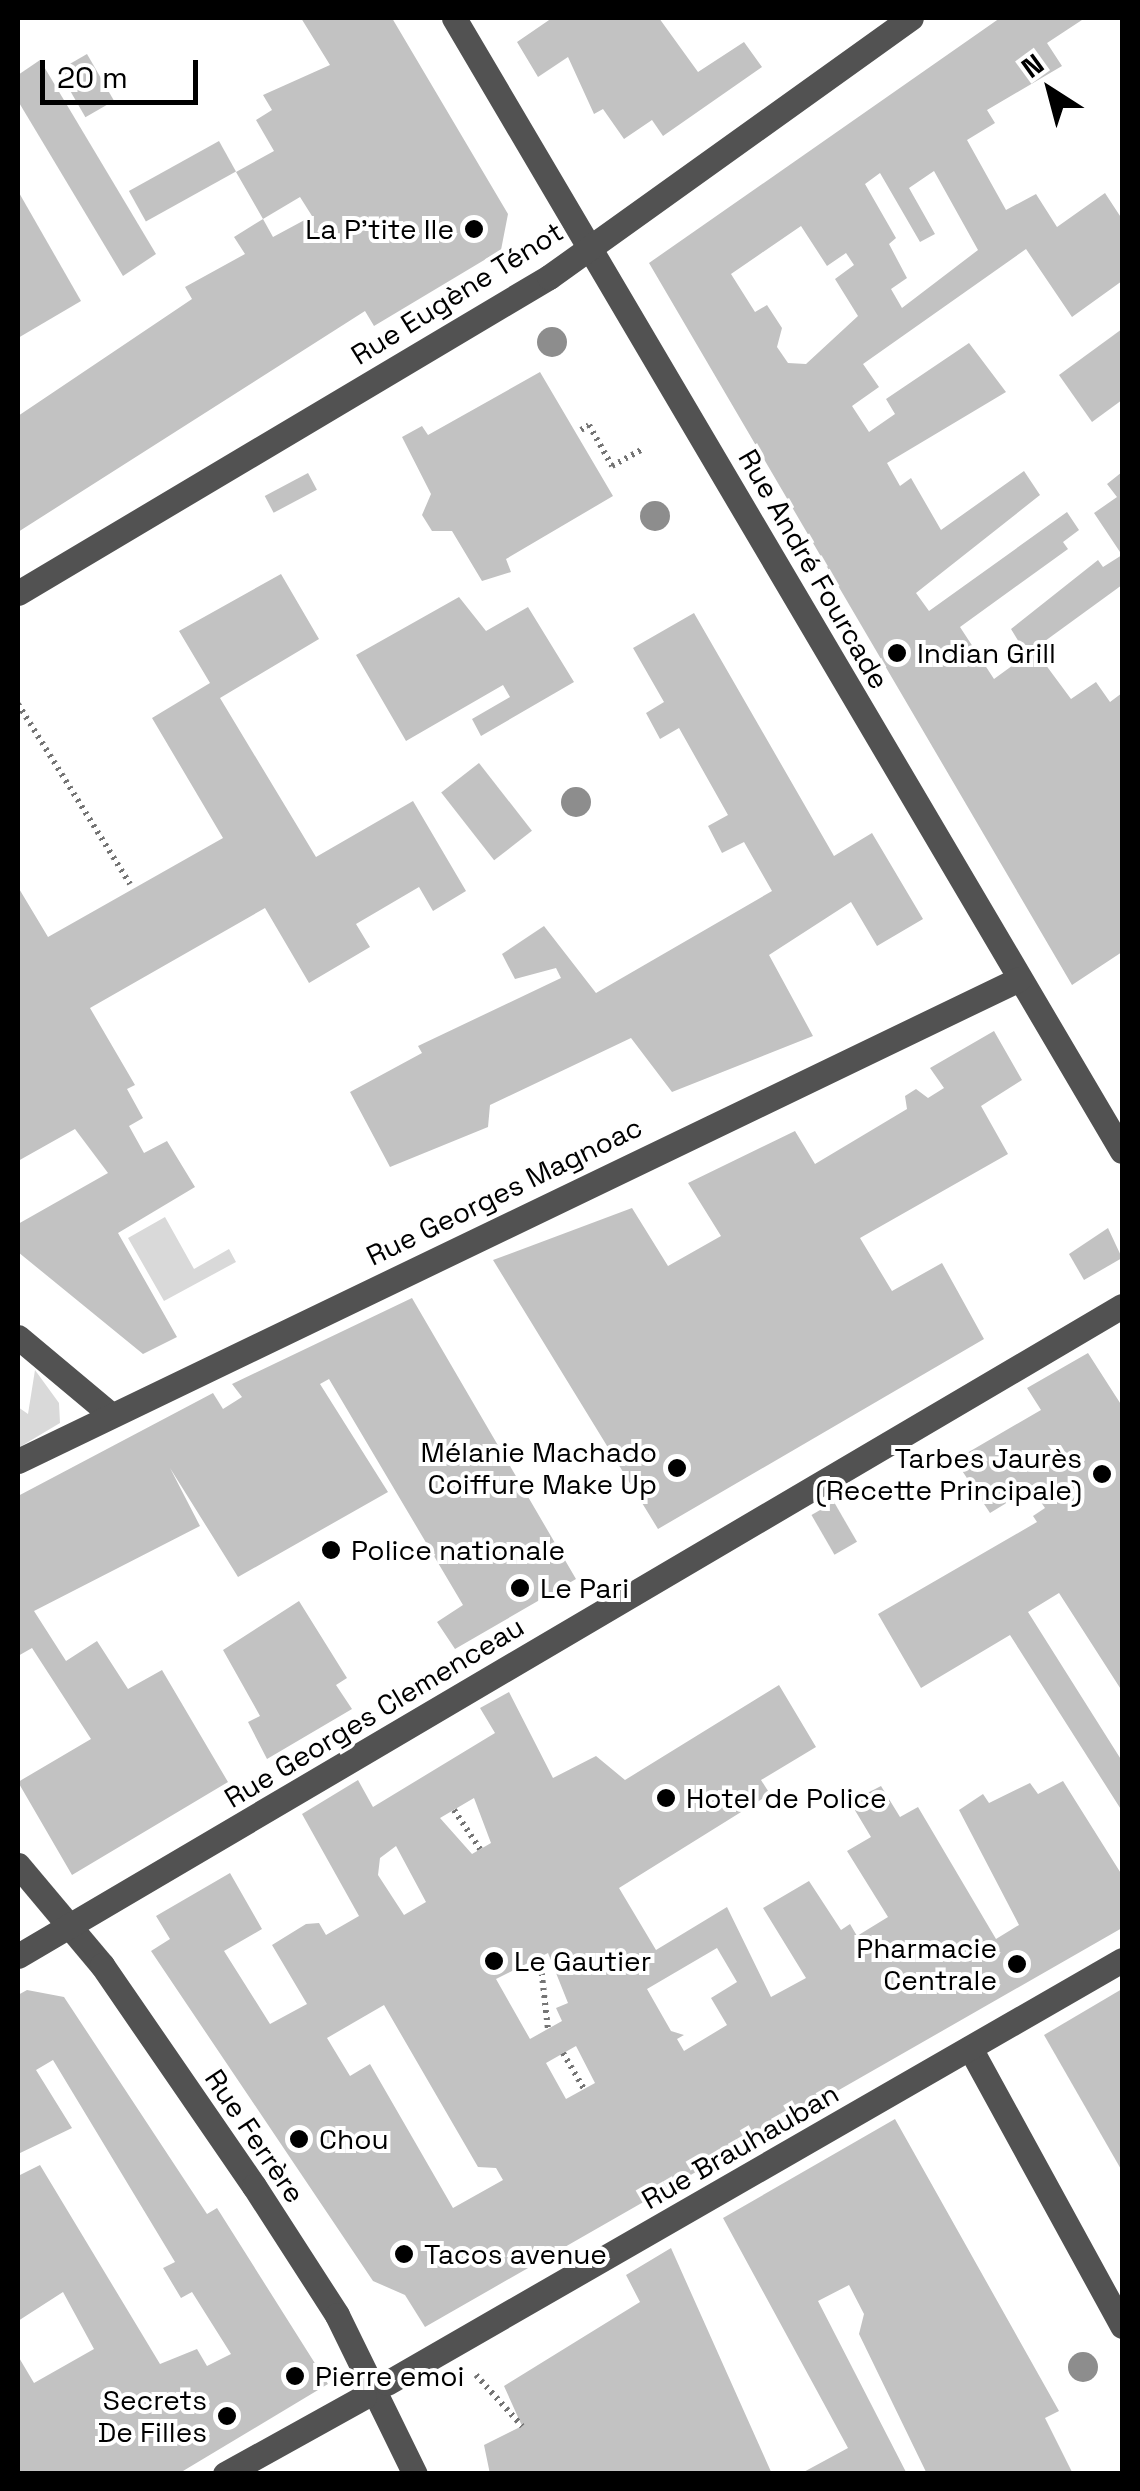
<!DOCTYPE html>
<meta charset="utf-8">
<style>
body{margin:0}
#map{position:relative;width:1140px;height:2491px;overflow:hidden;background:#fff;font-family:"Space Grotesk",sans-serif}
div>[style]{position:absolute}
.green>*{inset:0;background:#d9d9d9}
.building>*{inset:0;background:#c2c2c2;transform-origin:0 0}
.path>*{height:6px;margin-top:-3px;transform-origin:0;background:repeating-linear-gradient(90deg,#747474 0 2.5px,transparent 0 7.5px)}
.minor>*{height:25px;margin:-12.5px;padding:0 12.5px;transform-origin:12.5px;border-radius:12.5px;background:#525252}
.trees>*{width:30px;height:30px;margin:-15px;border-radius:50%;background:#8d8d8d}
.dots>*{width:28px;height:28px;translate:-50% -50%;box-sizing:border-box;border:5px solid #fff;border-radius:50%}
span{translate:-50% -50%;white-space:nowrap;text-align:center;line-height:1.15;-webkit-text-stroke:8px #fff;paint-order:stroke}
.poi-label{font-size:28px;color:#000}
.right{translate:-100% -50%;text-align:right}
.left{translate:0 -50%;text-align:left}
.street-label{font-size:28px;color:#000}
.frame{position:absolute;inset:0;border:20px solid #000;pointer-events:none}
.north{position:absolute;left:1000px;top:40px;width:100px;height:100px;-webkit-text-stroke:8px #fff;paint-order:stroke;rotate:324deg;font-size:28px;font-weight:700;line-height:40px;text-align:center;color:#000}
.north::after{content:'';display:block;margin:auto;width:35px;height:45px;background:#000;clip-path:polygon(50% 0,100% 100%,50% 72%,0 100%)}
.scale{position:absolute;left:40px;top:60px;width:158px;height:45px;box-sizing:border-box;border:5px solid #000;border-top:0;padding-left:12px;font-size:30px;line-height:35px;white-space:nowrap;color:#000;-webkit-text-stroke:8px #fff;paint-order:stroke}
</style>
<div id="map">
<div class="green">
<div style="clip-path:polygon(165px 1217px,194px 1269px,229px 1249px,236px 1262px,164px 1301px,128px 1238px)"></div>
<div style="clip-path:polygon(35px 1370px,59px 1403px,60px 1423px,18px 1448px,18px 1407px,28px 1414px)"></div>
</div>
<div class="building">
<div style="clip-path:polygon(301px 18px,392px 18px,508px 214px,501px 250px,374px 326px,365px 311px,18px 532px,18px 416px,192px 299px,185px 287px,245px 254px,234px 237px,263px 219px,273px 237px,312px 216px,300px 197px,263px 219px,236px 172px,274px 151px,256px 120px,272px 110px,263px 95px,330px 65px)"></div>
<div style="clip-path:polygon(552px 18px,659px 18px,698px 72px,744px 42px,762px 67px,663px 136px,652px 120px,624px 139px,603px 109px,594px 114px,568px 57px,538px 77px,517px 42px)"></div>
<div style="clip-path:polygon(evenodd,1000px 18px,1085px 18px,1047px 43px,1062px 66px,987px 110px,995px 123px,967px 140px,1006px 210px,1036px 194px,1057px 227px,1105px 193px,1122px 219px,1122px 281px,1072px 317px,1026px 249px,863px 364px,879px 387px,852px 406px,869px 432px,895px 414px,886px 399px,969px 343px,1006px 392px,887px 463px,900px 486px,911px 478px,941px 530px,1024px 471px,1040px 495px,916px 593px,929px 611px,1067px 512px,1079px 530px,1063px 542px,1068px 549px,960px 627px,994px 679px,1027px 655px,1011px 629px,1098px 560px,1103px 567px,1122px 555px,1094px 513px,1117px 497px,1107px 484px,1122px 472px,1122px 585px,1034px 649px,1071px 699px,1096px 682px,1110px 702px,1122px 693px,1122px 952px,1072px 985px,649px 263px,1000px 18px,934px 171px,978px 250px,902px 308px,891px 289px,907px 278px,889px 244px,896px 238px,865px 184px,880px 173px,920px 242px,935px 234px,909px 188px,934px 171px,1000px 18px,801px 226px,827px 266px,846px 253px,854px 265px,835px 279px,858px 316px,806px 364px,788px 363px,777px 347px,782px 328px,767px 305px,755px 312px,731px 274px,801px 226px)"></div>
<div style="left:87px;top:54px;width:54px;height:33px;rotate:60deg"></div>
<div style="clip-path:polygon(40px 60px,156px 254px,123px 276px,18px 101px,18px 75px)"></div>
<div style="left:219px;top:141px;width:35px;height:103px;rotate:61deg"></div>
<div style="clip-path:polygon(18px 191px,81px 301px,18px 338px)"></div>
<div style="clip-path:polygon(1122px 329px,1122px 400px,1092px 422px,1059px 375px)"></div>
<div style="clip-path:polygon(540px 372px,613px 496px,506px 559px,511px 572px,482px 581px,452px 531px,432px 531px,422px 515px,431px 494px,402px 437px,422px 426px,428px 435px)"></div>
<div style="left:308px;top:473px;width:19px;height:49px;rotate:62deg"></div>
<div style="clip-path:polygon(281px 574px,319px 639px,220px 698px,316px 857px,413px 801px,466px 891px,433px 911px,419px 887px,356px 924px,370px 947px,309px 983px,265px 908px,90px 1008px,135px 1085px,127px 1089px,143px 1118px,129px 1126px,144px 1153px,167px 1141px,195px 1187px,118px 1233px,177px 1337px,143px 1354px,18px 1252px,18px 1224px,108px 1173px,75px 1129px,18px 1161px,18px 887px,48px 937px,223px 838px,152px 718px,210px 683px,179px 631px)"></div>
<div style="clip-path:polygon(459px 597px,486px 631px,528px 607px,574px 682px,481px 736px,472px 719px,510px 697px,503px 685px,406px 741px,356px 655px)"></div>
<div style="clip-path:polygon(694px 613px,834px 856px,872px 833px,923px 919px,877px 946px,851px 902px,769px 955px,813px 1036px,672px 1092px,631px 1038px,490px 1105px,488px 1127px,390px 1167px,350px 1092px,422px 1053px,418px 1046px,561px 978px,556px 968px,515px 979px,502px 954px,544px 926px,596px 993px,772px 891px,744px 842px,722px 853px,708px 826px,728px 815px,679px 728px,660px 739px,646px 713px,664px 702px,633px 648px)"></div>
<div style="left:479px;top:763px;width:86px;height:48px;rotate:52deg"></div>
<div style="clip-path:polygon(994px 1031px,1022px 1080px,981px 1106px,1008px 1154px,860px 1238px,892px 1291px,942px 1263px,984px 1339px,658px 1529px,493px 1260px,632px 1208px,668px 1266px,721px 1236px,688px 1183px,795px 1131px,815px 1164px,907px 1109px,905px 1096px,916px 1089px,928px 1098px,944px 1088px,930px 1068px)"></div>
<div style="clip-path:polygon(1108px 1228px,1122px 1258px,1084px 1280px,1069px 1254px)"></div>
<div style="clip-path:polygon(412px 1298px,576px 1579px,455px 1649px,437px 1622px,463px 1605px,329px 1379px,320px 1384px,388px 1492px,238px 1577px,170px 1468px,200px 1526px,34px 1611px,66px 1661px,97px 1641px,128px 1689px,162px 1670px,228px 1782px,72px 1875px,18px 1782px,91px 1739px,32px 1648px,18px 1656px,18px 1496px,213px 1393px,223px 1409px,242px 1397px,232px 1384px)"></div>
<div style="clip-path:polygon(1088px 1353px,1122px 1406px,1122px 1691px,1059px 1593px,1028px 1612px,1122px 1761px,1122px 1811px,1010px 1635px,921px 1688px,878px 1614px,1037px 1522px,1033px 1516px,1045px 1508px,1031px 1488px,990px 1513px,955px 1460px,1041px 1410px,1027px 1388px)"></div>
<div style="left:834px;top:1502px;width:46px;height:26px;rotate:60deg"></div>
<div style="clip-path:polygon(299px 1601px,347px 1678px,336px 1685px,352px 1709px,267px 1759px,248px 1722px,260px 1716px,223px 1650px)"></div>
<div style="clip-path:polygon(evenodd,779px 1685px,816px 1747px,761px 1780px,770px 1794px,619px 1888px,656px 1950px,727px 1907px,771px 1997px,806px 1978px,763px 1908px,809px 1881px,841px 1930px,850px 1924px,857px 1936px,888px 1917px,847px 1851px,871px 1837px,850px 1802px,881px 1786px,900px 1817px,918px 1807px,996px 1939px,1019px 1925px,959px 1810px,983px 1794px,989px 1803px,1030px 1783px,1038px 1794px,1063px 1781px,1122px 1875px,1122px 1928px,425px 2327px,405px 2295px,373px 2281px,151px 1951px,170px 1939px,156px 1916px,230px 1873px,262px 1929px,224px 1951px,270px 2024px,307px 2004px,272px 1945px,306px 1924px,319px 1923px,326px 1935px,359px 1916px,302px 1814px,358px 1780px,373px 1807px,495px 1733px,480px 1708px,509px 1692px,553px 1778px,596px 1756px,625px 1780px,779px 1685px,474px 1798px,491px 1843px,472px 1854px,440px 1818px,474px 1798px,779px 1685px,396px 1846px,426px 1902px,404px 1915px,378px 1875px,380px 1858px,396px 1846px,779px 1685px,717px 1948px,737px 1982px,711px 1998px,727px 2025px,684px 2051px,677px 2039px,684px 2035px,671px 2031px,647px 1989px,717px 1948px,779px 1685px,548px 1953px,568px 2003px,556px 2008px,562px 2021px,530px 2039px,496px 1979px,548px 1953px,779px 1685px,384px 2005px,478px 2167px,496px 2168px,503px 2180px,453px 2208px,370px 2064px,350px 2076px,327px 2038px,384px 2005px,779px 1685px,576px 2046px,595px 2083px,566px 2099px,546px 2063px,576px 2046px)"></div>
<div style="clip-path:polygon(1122px 1989px,1122px 2171px,1044px 2035px)"></div>
<div style="clip-path:polygon(27px 1990px,64px 1997px,207px 2214px,217px 2208px,328px 2384px,178px 2474px,18px 2474px,18px 2356px,34px 2383px,94px 2349px,63px 2292px,18px 2321px,18px 2176px,40px 2165px,160px 2364px,197px 2349px,207px 2366px,231px 2354px,192px 2292px,181px 2298px,163px 2268px,175px 2262px,53px 2060px,36px 2070px,72px 2128px,18px 2154px,18px 1995px)"></div>
<div style="clip-path:polygon(895px 2119px,1059px 2411px,1045px 2418px,1073px 2474px,927px 2474px,859px 2334px,864px 2314px,849px 2285px,818px 2301px,907px 2474px,800px 2474px,848px 2448px,723px 2218px)"></div>
<div style="clip-path:polygon(671px 2248px,772px 2474px,490px 2474px,484px 2445px,522px 2426px,504px 2386px,640px 2302px,626px 2275px)"></div>
</div>
<div class="path">
<div style="left:581px;top:430px;width:9px;rotate:-32deg"></div>
<div style="left:589px;top:425px;width:47px;rotate:60.7deg"></div>
<div style="left:612px;top:466px;width:37px;rotate:-29deg"></div>
<div style="left:18px;top:704px;width:212px;rotate:58.1deg"></div>
<div style="left:454px;top:1810px;width:47px;rotate:56.3deg"></div>
<div style="left:540px;top:1958px;width:71px;rotate:83.6deg"></div>
<div style="left:563px;top:2053px;width:42px;rotate:59.7deg"></div>
<div style="left:476px;top:2375px;width:69px;rotate:48deg"></div>
</div>
<div class="minor">
<div style="left:454px;top:18px;width:1315px;rotate:59.48deg"></div>
<div style="left:18px;top:593px;width:618px;rotate:-30.76deg"></div>
<div style="left:549px;top:277px;width:445px;rotate:-35.6deg"></div>
<div style="left:18px;top:1337px;width:120px;rotate:39.9deg"></div>
<div style="left:18px;top:1461px;width:1111px;rotate:-25.71deg"></div>
<div style="left:18px;top:1865px;width:131px;rotate:50deg"></div>
<div style="left:102px;top:1965px;width:268px;rotate:55.5deg"></div>
<div style="left:254px;top:2186px;width:153px;rotate:57.2deg"></div>
<div style="left:337px;top:2315px;width:177px;rotate:63.9deg"></div>
<div style="left:18px;top:1956px;width:1281px;rotate:-30.49deg"></div>
<div style="left:970px;top:2048px;width:317px;rotate:61.3deg"></div>
<div style="left:387px;top:2383px;width:848px;rotate:-29.92deg"></div>
<div style="left:225px;top:2474px;width:159px;rotate:-29deg"></div>
</div>
<div class="trees">
<div style="left:552px;top:342px"></div>
<div style="left:655px;top:516px"></div>
<div style="left:576px;top:802px"></div>
<div style="left:1083px;top:2367px"></div>
</div>
<div class="dots">
<div style="left:474px;top:229px;background:#000"></div>
<div style="left:897px;top:653px;background:#000"></div>
<div style="left:677px;top:1468px;background:#000"></div>
<div style="left:1102px;top:1474px;background:#000"></div>
<div style="left:331px;top:1550px;background:#000"></div>
<div style="left:520px;top:1588px;background:#000"></div>
<div style="left:666px;top:1798px;background:#000"></div>
<div style="left:494px;top:1961px;background:#000"></div>
<div style="left:1017px;top:1964px;background:#000"></div>
<div style="left:299px;top:2139px;background:#000"></div>
<div style="left:404px;top:2254px;background:#000"></div>
<div style="left:295px;top:2376px;background:#000"></div>
<div style="left:227px;top:2416px;background:#000"></div>
</div>
<div class="poi-label">
<span class="right" style="left:454px;top:229px">La P'tite Ile</span>
<span class="left" style="left:917px;top:653px">Indian Grill</span>
<span class="right" style="left:657px;top:1468px">Mélanie Machado<br>Coiffure Make Up</span>
<span class="right" style="left:1082px;top:1474px">Tarbes Jaurès<br>(Recette Principale)</span>
<span class="left" style="left:351px;top:1550px">Police nationale</span>
<span class="left" style="left:540px;top:1588px">Le Pari</span>
<span class="left" style="left:686px;top:1798px">Hotel de Police</span>
<span class="right" style="left:997px;top:1964px">Pharmacie<br>Centrale</span>
<span class="left" style="left:514px;top:1961px">Le Gautier</span>
<span class="left" style="left:319px;top:2139px">Chou</span>
<span class="left" style="left:424px;top:2254px">Tacos avenue</span>
<span class="left" style="left:315px;top:2376px">Pierre emoi</span>
<span class="right" style="left:207px;top:2416px">Secrets<br>De Filles</span>
</div>
<div class="street-label">
<span style="left:457px;top:293px;rotate:-32deg">Rue Eugène Ténot</span>
<span style="left:814px;top:569px;rotate:60deg">Rue André Fourcade</span>
<span style="left:504px;top:1191px;rotate:-26deg">Rue Georges Magnoac</span>
<span style="left:374px;top:1712px;rotate:-31deg">Rue Georges Clemenceau</span>
<span style="left:255px;top:2136px;rotate:56deg">Rue Ferrère</span>
<span style="left:740px;top:2146px;rotate:-30deg">Rue Brauhauban</span>
</div>
<div class="frame"></div>
<div class="north">N</div>
<div class="scale">20 m</div>
</div>
